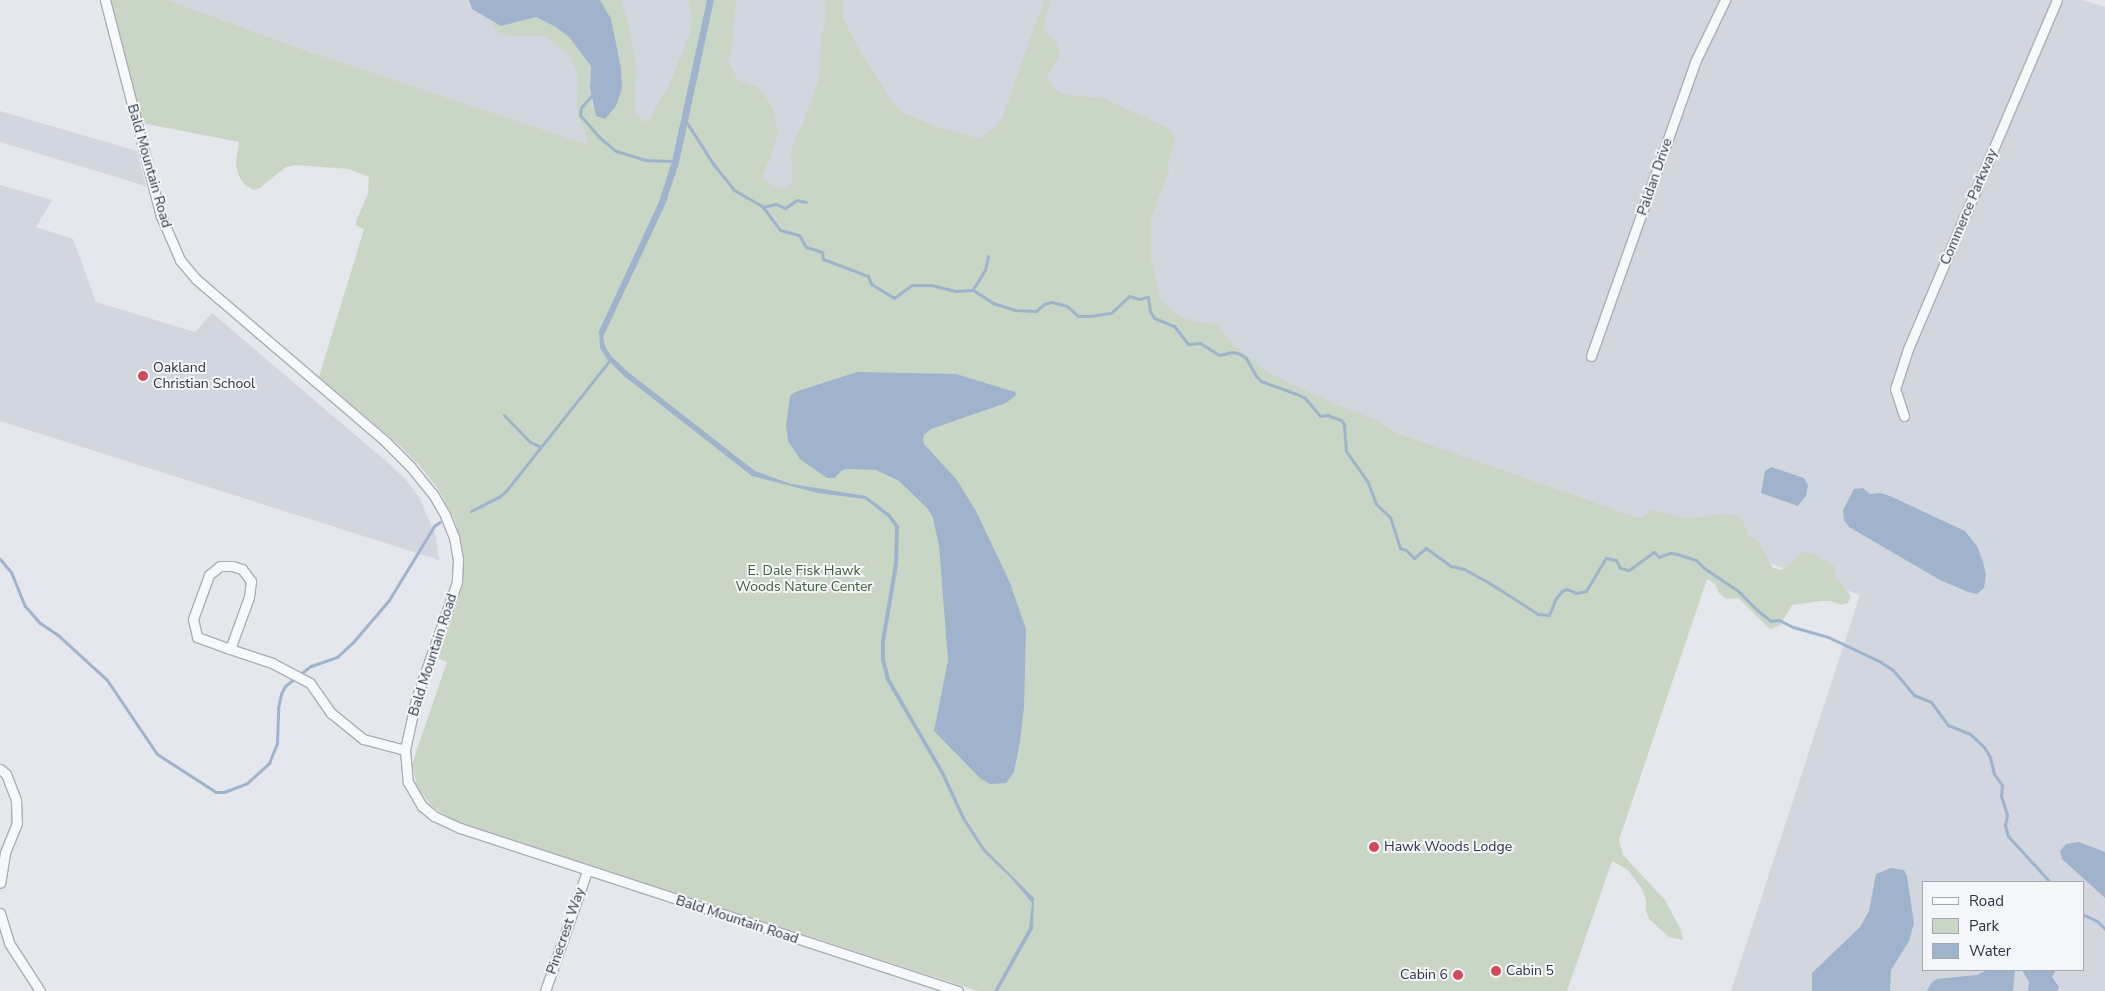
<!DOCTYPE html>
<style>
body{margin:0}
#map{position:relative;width:2105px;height:991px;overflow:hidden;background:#e4e7ec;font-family:"Nunito Sans",sans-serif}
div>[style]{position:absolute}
.built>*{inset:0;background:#d2d6de}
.green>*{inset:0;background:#c9d6c5}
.water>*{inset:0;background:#9fb4cc}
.stream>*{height:3px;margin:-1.5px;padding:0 1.5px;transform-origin:1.5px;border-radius:1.5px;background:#9fb4cc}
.roads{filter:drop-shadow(1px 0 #a9aeb7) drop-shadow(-1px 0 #a9aeb7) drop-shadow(0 1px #a9aeb7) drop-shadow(0 -1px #a9aeb7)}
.street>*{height:9px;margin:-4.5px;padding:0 4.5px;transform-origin:4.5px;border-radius:4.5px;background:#f7f8fa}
.dots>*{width:14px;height:14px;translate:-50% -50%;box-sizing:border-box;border:2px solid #f4f6f9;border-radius:50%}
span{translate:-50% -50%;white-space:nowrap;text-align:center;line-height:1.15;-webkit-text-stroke:4px #f4f6f9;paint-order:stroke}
.street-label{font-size:14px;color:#2b3445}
.poi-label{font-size:14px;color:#2b3445}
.left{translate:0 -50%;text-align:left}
.right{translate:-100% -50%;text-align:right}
.park-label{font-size:14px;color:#3f6138}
.legend{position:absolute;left:1922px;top:881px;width:162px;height:90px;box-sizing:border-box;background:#f4f6f9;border:1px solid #a4a8b1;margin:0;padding:6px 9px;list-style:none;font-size:15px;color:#2b3445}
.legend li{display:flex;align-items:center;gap:10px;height:25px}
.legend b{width:25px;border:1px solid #a4a8b1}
</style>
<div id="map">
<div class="built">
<div style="clip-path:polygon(evenodd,168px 0,2082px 0,2105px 7px,2105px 991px,1731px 991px,1860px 595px,1397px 433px,956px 275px,310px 52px,168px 0,1924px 882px,2084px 882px,2084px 970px,1924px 970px,1924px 882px)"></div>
<div style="clip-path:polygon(0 111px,137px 151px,146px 186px,0 142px)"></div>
<div style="clip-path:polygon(0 185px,52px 200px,36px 227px,73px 239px,96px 302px,195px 332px,212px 313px,386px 461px,406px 480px,419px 497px,436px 536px,439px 560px,0 421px)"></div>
</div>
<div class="green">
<div style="clip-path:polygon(111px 0,168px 0,310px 52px,588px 145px,584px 128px,578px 118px,577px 73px,571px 56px,544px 36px,510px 36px,497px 32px,491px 21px,501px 26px,536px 17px,556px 27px,569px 37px,591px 66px,589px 81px,592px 107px,616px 106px,622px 89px,621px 68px,611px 19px,600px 0,621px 0,630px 30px,636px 70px,634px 110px,642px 121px,648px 121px,670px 83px,690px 33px,692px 17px,688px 0,707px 0,669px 172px,675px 174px,714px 0,736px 0,733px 39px,728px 62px,738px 80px,757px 87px,765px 95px,773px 110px,778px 131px,775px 145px,762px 176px,768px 183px,782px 189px,790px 185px,793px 178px,791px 154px,795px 137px,803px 123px,819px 79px,821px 42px,826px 13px,824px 0,842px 0,842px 16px,859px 49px,890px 99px,902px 112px,937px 127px,980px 139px,995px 127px,1003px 116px,1044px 0,1051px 0,1045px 19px,1044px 31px,1057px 44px,1059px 56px,1047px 78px,1054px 89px,1067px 95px,1103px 98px,1168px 128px,1175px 137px,1168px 162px,1169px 172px,1151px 217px,1151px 259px,1161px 301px,1181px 317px,1197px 322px,1217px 324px,1231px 342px,1269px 373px,1337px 405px,1372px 418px,1397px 433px,1640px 518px,1652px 510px,1689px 519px,1722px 514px,1736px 515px,1744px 523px,1748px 535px,1757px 540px,1773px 568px,1781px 570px,1793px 562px,1801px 552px,1812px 553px,1834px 566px,1834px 576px,1851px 596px,1848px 603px,1841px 605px,1831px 601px,1821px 601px,1792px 605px,1780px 625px,1770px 629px,1738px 598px,1726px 599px,1719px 593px,1715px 584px,1707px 579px,1619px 840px,1623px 855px,1665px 900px,1681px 930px,1683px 940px,1669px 937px,1649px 919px,1646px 911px,1646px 900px,1642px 889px,1628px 870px,1612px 861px,1567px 991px,978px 991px,478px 829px,452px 819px,431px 806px,417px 786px,412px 764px,447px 662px,437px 658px,458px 601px,463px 578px,463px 553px,455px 521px,439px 490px,419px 465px,398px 444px,319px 377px,364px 229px,356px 225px,356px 221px,368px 194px,369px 177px,349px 169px,295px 165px,286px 167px,260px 188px,253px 190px,244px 184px,238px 174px,236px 163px,239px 142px,142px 123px)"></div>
</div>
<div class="water">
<div style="clip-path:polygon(469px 0,600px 0,611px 19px,621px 68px,622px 89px,616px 106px,605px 119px,596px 116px,590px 88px,591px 66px,569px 37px,556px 27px,536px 17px,501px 26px,472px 9px)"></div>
<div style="clip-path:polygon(707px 0,714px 0,679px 163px,665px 205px,603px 337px,605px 346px,611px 356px,628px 372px,755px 471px,791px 484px,866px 496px,890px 514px,899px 526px,898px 565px,885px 641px,885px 659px,890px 679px,944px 772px,965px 818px,985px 849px,1034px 898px,1033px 929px,998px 991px,994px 991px,1029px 928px,1032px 903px,1011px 878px,983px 851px,962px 819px,941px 774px,886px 680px,881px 660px,881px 641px,894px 564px,895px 527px,888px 517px,865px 499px,818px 493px,752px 476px,624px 376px,607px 359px,600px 348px,599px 331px,659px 202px,672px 161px)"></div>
<div style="clip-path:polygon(857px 372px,956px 374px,1015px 392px,1016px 395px,1006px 403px,931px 429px,924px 435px,923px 439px,924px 444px,957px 480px,977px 513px,1010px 583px,1026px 629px,1024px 707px,1020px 742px,1014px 772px,1006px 783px,990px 784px,981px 779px,934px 731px,948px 660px,939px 546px,933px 518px,928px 509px,899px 481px,876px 470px,846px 469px,841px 471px,835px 478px,827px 478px,800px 459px,788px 441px,786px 426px,790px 396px,795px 392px)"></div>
<div style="clip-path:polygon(1771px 467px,1804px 478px,1808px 485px,1806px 496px,1798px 506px,1761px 493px,1765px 471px)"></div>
<div style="clip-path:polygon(1863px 488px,1870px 494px,1880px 493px,1890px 496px,1965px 531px,1977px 546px,1983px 562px,1986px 575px,1984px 588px,1977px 594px,1968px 592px,1940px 580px,1849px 527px,1844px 520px,1843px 510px,1854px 489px)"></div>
<div style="clip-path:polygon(2079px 842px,2105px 852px,2105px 898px,2062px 859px,2060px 851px,2066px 844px)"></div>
<div style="clip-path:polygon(1891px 868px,1904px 870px,1907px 876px,1914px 923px,1909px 941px,1891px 970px,1890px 991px,1812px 991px,1812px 973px,1860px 927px,1869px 911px,1876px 874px)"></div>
<div style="clip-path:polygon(1987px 970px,2015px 970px,2013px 991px,1927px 991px,1931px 983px,1937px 979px,1977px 975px)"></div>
<div style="clip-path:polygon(2022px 970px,2056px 970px,2052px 977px,2059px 987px,2057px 991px,2028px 991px,2029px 982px)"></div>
</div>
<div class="stream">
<div style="left:593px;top:94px;width:18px;rotate:131deg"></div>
<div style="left:581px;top:108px;width:7px;rotate:98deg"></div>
<div style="left:580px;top:115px;width:28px;rotate:49deg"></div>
<div style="left:598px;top:136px;width:23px;rotate:40deg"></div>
<div style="left:616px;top:151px;width:30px;rotate:17deg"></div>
<div style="left:645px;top:160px;width:27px;rotate:2deg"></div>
<div style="left:687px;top:123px;width:50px;rotate:57.3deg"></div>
<div style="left:714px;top:165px;width:32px;rotate:51deg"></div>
<div style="left:734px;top:190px;width:32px;rotate:30deg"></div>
<div style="left:762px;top:206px;width:30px;rotate:53deg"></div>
<div style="left:780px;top:230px;width:20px;rotate:15deg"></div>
<div style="left:799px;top:235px;width:14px;rotate:60deg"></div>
<div style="left:806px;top:247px;width:17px;rotate:17deg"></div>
<div style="left:822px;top:252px;width:7px;rotate:82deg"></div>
<div style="left:823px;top:259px;width:48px;rotate:20.7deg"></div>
<div style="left:868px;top:276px;width:9px;rotate:69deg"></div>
<div style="left:871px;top:284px;width:27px;rotate:31deg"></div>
<div style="left:894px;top:298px;width:22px;rotate:-36deg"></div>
<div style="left:912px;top:285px;width:19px"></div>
<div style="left:931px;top:285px;width:25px;rotate:14deg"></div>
<div style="left:955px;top:291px;width:18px;rotate:-3deg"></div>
<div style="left:973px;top:290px;width:24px;rotate:33deg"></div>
<div style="left:993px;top:303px;width:22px;rotate:18deg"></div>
<div style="left:1014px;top:310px;width:22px;rotate:3deg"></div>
<div style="left:1036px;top:311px;width:11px;rotate:-41deg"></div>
<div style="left:1044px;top:304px;width:8px;rotate:-14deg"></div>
<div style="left:1052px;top:302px;width:16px;rotate:15deg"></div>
<div style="left:1067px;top:306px;width:15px;rotate:42deg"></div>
<div style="left:1078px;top:316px;width:13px"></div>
<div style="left:1091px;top:316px;width:20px;rotate:-9deg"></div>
<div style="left:1111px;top:313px;width:25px;rotate:-43deg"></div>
<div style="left:1129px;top:296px;width:10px;rotate:17deg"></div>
<div style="left:1139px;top:299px;width:9px;rotate:-13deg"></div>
<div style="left:1148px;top:297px;width:14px;rotate:82deg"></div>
<div style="left:1150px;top:311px;width:8px;rotate:60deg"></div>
<div style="left:1154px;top:318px;width:22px;rotate:22deg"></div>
<div style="left:1174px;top:326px;width:23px;rotate:52deg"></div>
<div style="left:1188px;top:344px;width:12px;rotate:-5deg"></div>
<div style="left:1200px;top:343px;width:22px;rotate:32deg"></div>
<div style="left:1219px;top:355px;width:14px;rotate:-12deg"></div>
<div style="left:1233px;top:352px;width:7px;rotate:16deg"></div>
<div style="left:1240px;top:354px;width:7px;rotate:34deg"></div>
<div style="left:1246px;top:358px;width:21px;rotate:61deg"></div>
<div style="left:1256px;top:376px;width:7px;rotate:45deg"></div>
<div style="left:1261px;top:381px;width:38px;rotate:20deg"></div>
<div style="left:1297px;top:394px;width:9px;rotate:27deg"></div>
<div style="left:1305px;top:398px;width:23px;rotate:50deg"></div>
<div style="left:1320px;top:416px;width:7px;rotate:-8deg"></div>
<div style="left:1327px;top:415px;width:15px;rotate:20deg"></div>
<div style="left:1341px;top:420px;width:5px;rotate:53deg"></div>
<div style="left:1344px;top:424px;width:27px;rotate:86deg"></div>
<div style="left:1346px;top:451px;width:39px;rotate:55deg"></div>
<div style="left:1368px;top:483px;width:22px;rotate:69deg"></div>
<div style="left:1376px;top:504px;width:19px;rotate:43deg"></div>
<div style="left:1390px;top:517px;width:33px;rotate:72deg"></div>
<div style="left:1400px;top:548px;width:6px;rotate:18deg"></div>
<div style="left:1406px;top:550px;width:11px;rotate:45deg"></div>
<div style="left:1414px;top:558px;width:16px;rotate:-40deg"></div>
<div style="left:1426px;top:548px;width:31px;rotate:36deg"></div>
<div style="left:1451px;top:566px;width:13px;rotate:13deg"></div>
<div style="left:1464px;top:569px;width:31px;rotate:29deg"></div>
<div style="left:1491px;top:584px;width:56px;rotate:32.6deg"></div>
<div style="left:1538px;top:614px;width:11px;rotate:5deg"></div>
<div style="left:1549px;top:615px;width:18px;rotate:-68deg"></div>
<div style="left:1556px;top:598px;width:9px;rotate:-49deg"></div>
<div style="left:1562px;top:591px;width:5px;rotate:-22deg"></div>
<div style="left:1567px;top:589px;width:10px;rotate:24deg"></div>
<div style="left:1576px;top:593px;width:10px;rotate:-11deg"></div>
<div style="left:1586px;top:591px;width:39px;rotate:-59deg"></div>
<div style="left:1606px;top:558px;width:10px;rotate:11deg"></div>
<div style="left:1616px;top:560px;width:9px;rotate:63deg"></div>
<div style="left:1620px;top:568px;width:9px;rotate:13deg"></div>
<div style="left:1629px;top:570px;width:31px;rotate:-36deg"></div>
<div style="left:1654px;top:552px;width:7px;rotate:45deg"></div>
<div style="left:1659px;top:557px;width:12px;rotate:-20deg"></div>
<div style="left:1670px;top:553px;width:7px;rotate:8deg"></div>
<div style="left:1677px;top:554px;width:20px;rotate:18deg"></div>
<div style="left:1696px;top:560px;width:11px;rotate:45deg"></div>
<div style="left:1704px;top:568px;width:40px;rotate:34deg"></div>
<div style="left:1737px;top:590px;width:28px;rotate:45deg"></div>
<div style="left:1757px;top:610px;width:18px;rotate:38deg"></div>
<div style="left:1771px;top:621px;width:8px;rotate:-7deg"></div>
<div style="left:1779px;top:620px;width:16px;rotate:27deg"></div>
<div style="left:1793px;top:627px;width:36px;rotate:16deg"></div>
<div style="left:1828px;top:637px;width:56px;rotate:25.2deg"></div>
<div style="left:1879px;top:661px;width:17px;rotate:33deg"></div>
<div style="left:1893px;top:670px;width:33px;rotate:50deg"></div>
<div style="left:1914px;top:695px;width:18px;rotate:22deg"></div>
<div style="left:1931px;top:702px;width:29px;rotate:54deg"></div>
<div style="left:1948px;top:725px;width:24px;rotate:22deg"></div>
<div style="left:1970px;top:734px;width:19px;rotate:43deg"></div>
<div style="left:1984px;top:747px;width:12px;rotate:59deg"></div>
<div style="left:1990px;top:757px;width:17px;rotate:77deg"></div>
<div style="left:1994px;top:774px;width:14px;rotate:54deg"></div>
<div style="left:2002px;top:785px;width:11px;rotate:95deg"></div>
<div style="left:2001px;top:796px;width:20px;rotate:72deg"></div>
<div style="left:2007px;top:815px;width:10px;rotate:101deg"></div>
<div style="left:2005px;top:825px;width:11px;rotate:75deg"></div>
<div style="left:2008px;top:836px;width:62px;rotate:47.6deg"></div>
<div style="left:763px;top:207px;width:13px;rotate:-13deg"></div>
<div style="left:776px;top:204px;width:10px;rotate:24deg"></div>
<div style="left:785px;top:208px;width:14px;rotate:-34deg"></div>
<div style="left:797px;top:200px;width:9px;rotate:13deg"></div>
<div style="left:973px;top:289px;width:22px;rotate:-58deg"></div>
<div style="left:985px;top:270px;width:14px;rotate:-78deg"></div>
<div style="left:504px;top:415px;width:37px;rotate:46deg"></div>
<div style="left:530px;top:442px;width:12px;rotate:24deg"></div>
<div style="left:471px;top:511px;width:31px;rotate:-27deg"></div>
<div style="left:499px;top:497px;width:9px;rotate:-41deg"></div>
<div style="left:506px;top:491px;width:166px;rotate:-51.6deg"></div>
<div style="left:0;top:559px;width:17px;rotate:50deg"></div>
<div style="left:11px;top:572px;width:37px;rotate:68deg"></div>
<div style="left:25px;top:606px;width:23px;rotate:49deg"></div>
<div style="left:40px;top:623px;width:23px;rotate:34deg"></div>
<div style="left:59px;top:636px;width:65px;rotate:42.5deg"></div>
<div style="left:107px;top:680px;width:89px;rotate:56deg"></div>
<div style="left:157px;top:754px;width:70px;rotate:32.8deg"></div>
<div style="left:216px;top:792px;width:8px"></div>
<div style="left:224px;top:792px;width:25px;rotate:-21deg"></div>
<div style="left:247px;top:783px;width:30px;rotate:-42deg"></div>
<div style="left:269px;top:763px;width:22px;rotate:-68deg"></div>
<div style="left:277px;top:743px;width:35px;rotate:-88deg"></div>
<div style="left:278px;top:708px;width:14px;rotate:-78deg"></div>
<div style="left:281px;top:694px;width:9px;rotate:-63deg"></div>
<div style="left:285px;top:686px;width:33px;rotate:-38deg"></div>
<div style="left:311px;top:666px;width:28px;rotate:-19deg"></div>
<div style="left:337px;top:657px;width:23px;rotate:-43deg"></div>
<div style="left:354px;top:641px;width:54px;rotate:-49.5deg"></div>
<div style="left:389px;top:600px;width:87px;rotate:-58.7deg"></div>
<div style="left:434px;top:526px;width:7px;rotate:-34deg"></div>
<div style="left:2084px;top:915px;width:14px;rotate:25deg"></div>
<div style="left:2097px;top:921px;width:11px;rotate:45deg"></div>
</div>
<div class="roads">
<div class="street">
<div style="left:105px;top:0;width:223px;rotate:75.5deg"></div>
<div style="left:161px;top:216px;width:48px;rotate:66.6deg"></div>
<div style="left:180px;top:260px;width:25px;rotate:50deg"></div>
<div style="left:196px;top:279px;width:250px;rotate:40.6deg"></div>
<div style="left:386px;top:442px;width:34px;rotate:45deg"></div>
<div style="left:410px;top:466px;width:36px;rotate:51deg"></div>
<div style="left:433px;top:494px;width:24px;rotate:60deg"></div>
<div style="left:445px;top:515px;width:24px;rotate:68deg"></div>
<div style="left:454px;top:537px;width:23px;rotate:80deg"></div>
<div style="left:458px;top:560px;width:22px;rotate:93deg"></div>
<div style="left:457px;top:582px;width:124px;rotate:109.3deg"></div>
<div style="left:416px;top:699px;width:52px;rotate:102.2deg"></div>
<div style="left:405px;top:750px;width:32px;rotate:85deg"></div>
<div style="left:408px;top:782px;width:28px;rotate:60deg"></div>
<div style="left:422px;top:806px;width:16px;rotate:40deg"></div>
<div style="left:434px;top:816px;width:29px;rotate:25deg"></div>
<div style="left:460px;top:828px;width:524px;rotate:18.12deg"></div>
<div style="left:1591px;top:356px;width:312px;rotate:-70.5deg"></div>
<div style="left:1695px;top:62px;width:69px;rotate:-64.2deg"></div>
<div style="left:1904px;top:416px;width:28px;rotate:-108deg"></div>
<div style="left:1895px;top:389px;width:42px;rotate:-72deg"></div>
<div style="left:1908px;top:349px;width:379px;rotate:-66.9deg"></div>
<div style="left:230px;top:649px;width:55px;rotate:-69.9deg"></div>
<div style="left:249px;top:597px;width:16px;rotate:-83deg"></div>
<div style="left:251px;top:581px;width:15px;rotate:-127deg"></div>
<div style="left:242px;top:569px;width:10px;rotate:-163deg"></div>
<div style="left:232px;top:566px;width:12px;rotate:180deg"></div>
<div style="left:220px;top:566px;width:14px;rotate:141deg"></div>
<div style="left:209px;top:575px;width:47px;rotate:110deg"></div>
<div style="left:193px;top:619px;width:18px;rotate:77deg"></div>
<div style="left:197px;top:637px;width:35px;rotate:20deg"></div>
<div style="left:230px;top:649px;width:44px;rotate:18.4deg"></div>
<div style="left:272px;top:663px;width:43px;rotate:27.8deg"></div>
<div style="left:310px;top:683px;width:37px;rotate:55deg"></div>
<div style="left:331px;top:713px;width:41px;rotate:39.1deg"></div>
<div style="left:363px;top:739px;width:43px;rotate:14.7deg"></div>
<div style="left:0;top:769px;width:8px;rotate:40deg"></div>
<div style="left:6px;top:774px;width:28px;rotate:69deg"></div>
<div style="left:16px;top:800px;width:23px;rotate:88deg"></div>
<div style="left:17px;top:823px;width:32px;rotate:112deg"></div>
<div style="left:5px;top:853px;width:30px;rotate:99deg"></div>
<div style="left:0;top:913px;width:31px;rotate:73deg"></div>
<div style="left:9px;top:943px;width:57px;rotate:57.1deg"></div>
<div style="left:545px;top:991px;width:127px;rotate:-70.7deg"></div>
</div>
</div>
<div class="dots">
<div style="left:143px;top:376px;background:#d1495b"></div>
<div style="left:1374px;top:847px;background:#d1495b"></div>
<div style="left:1496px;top:971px;background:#d1495b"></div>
<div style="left:1458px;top:975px;background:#d1495b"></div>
</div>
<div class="street-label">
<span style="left:149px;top:166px;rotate:74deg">Bald Mountain Road</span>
<span style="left:1655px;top:177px;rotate:-71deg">Paldan Drive</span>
<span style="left:1969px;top:207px;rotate:-67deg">Commerce Parkway</span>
<span style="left:433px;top:655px;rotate:-72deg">Bald Mountain Road</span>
<span style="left:737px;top:920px;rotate:18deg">Bald Mountain Road</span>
<span style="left:566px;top:931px;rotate:-71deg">Pinecrest Way</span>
</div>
<div class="poi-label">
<span class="left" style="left:153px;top:376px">Oakland<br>Christian School</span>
<span class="left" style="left:1384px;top:847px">Hawk Woods Lodge</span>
<span class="left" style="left:1506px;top:971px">Cabin 5</span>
<span class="right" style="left:1448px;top:975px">Cabin 6</span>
</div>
<div class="park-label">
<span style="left:804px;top:579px">E. Dale Fisk Hawk<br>Woods Nature Center</span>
</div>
<ul class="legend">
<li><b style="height:6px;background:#f7f8fa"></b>Road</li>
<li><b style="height:14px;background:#c9d6c5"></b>Park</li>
<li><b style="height:14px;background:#9fb4cc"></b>Water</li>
</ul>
</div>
